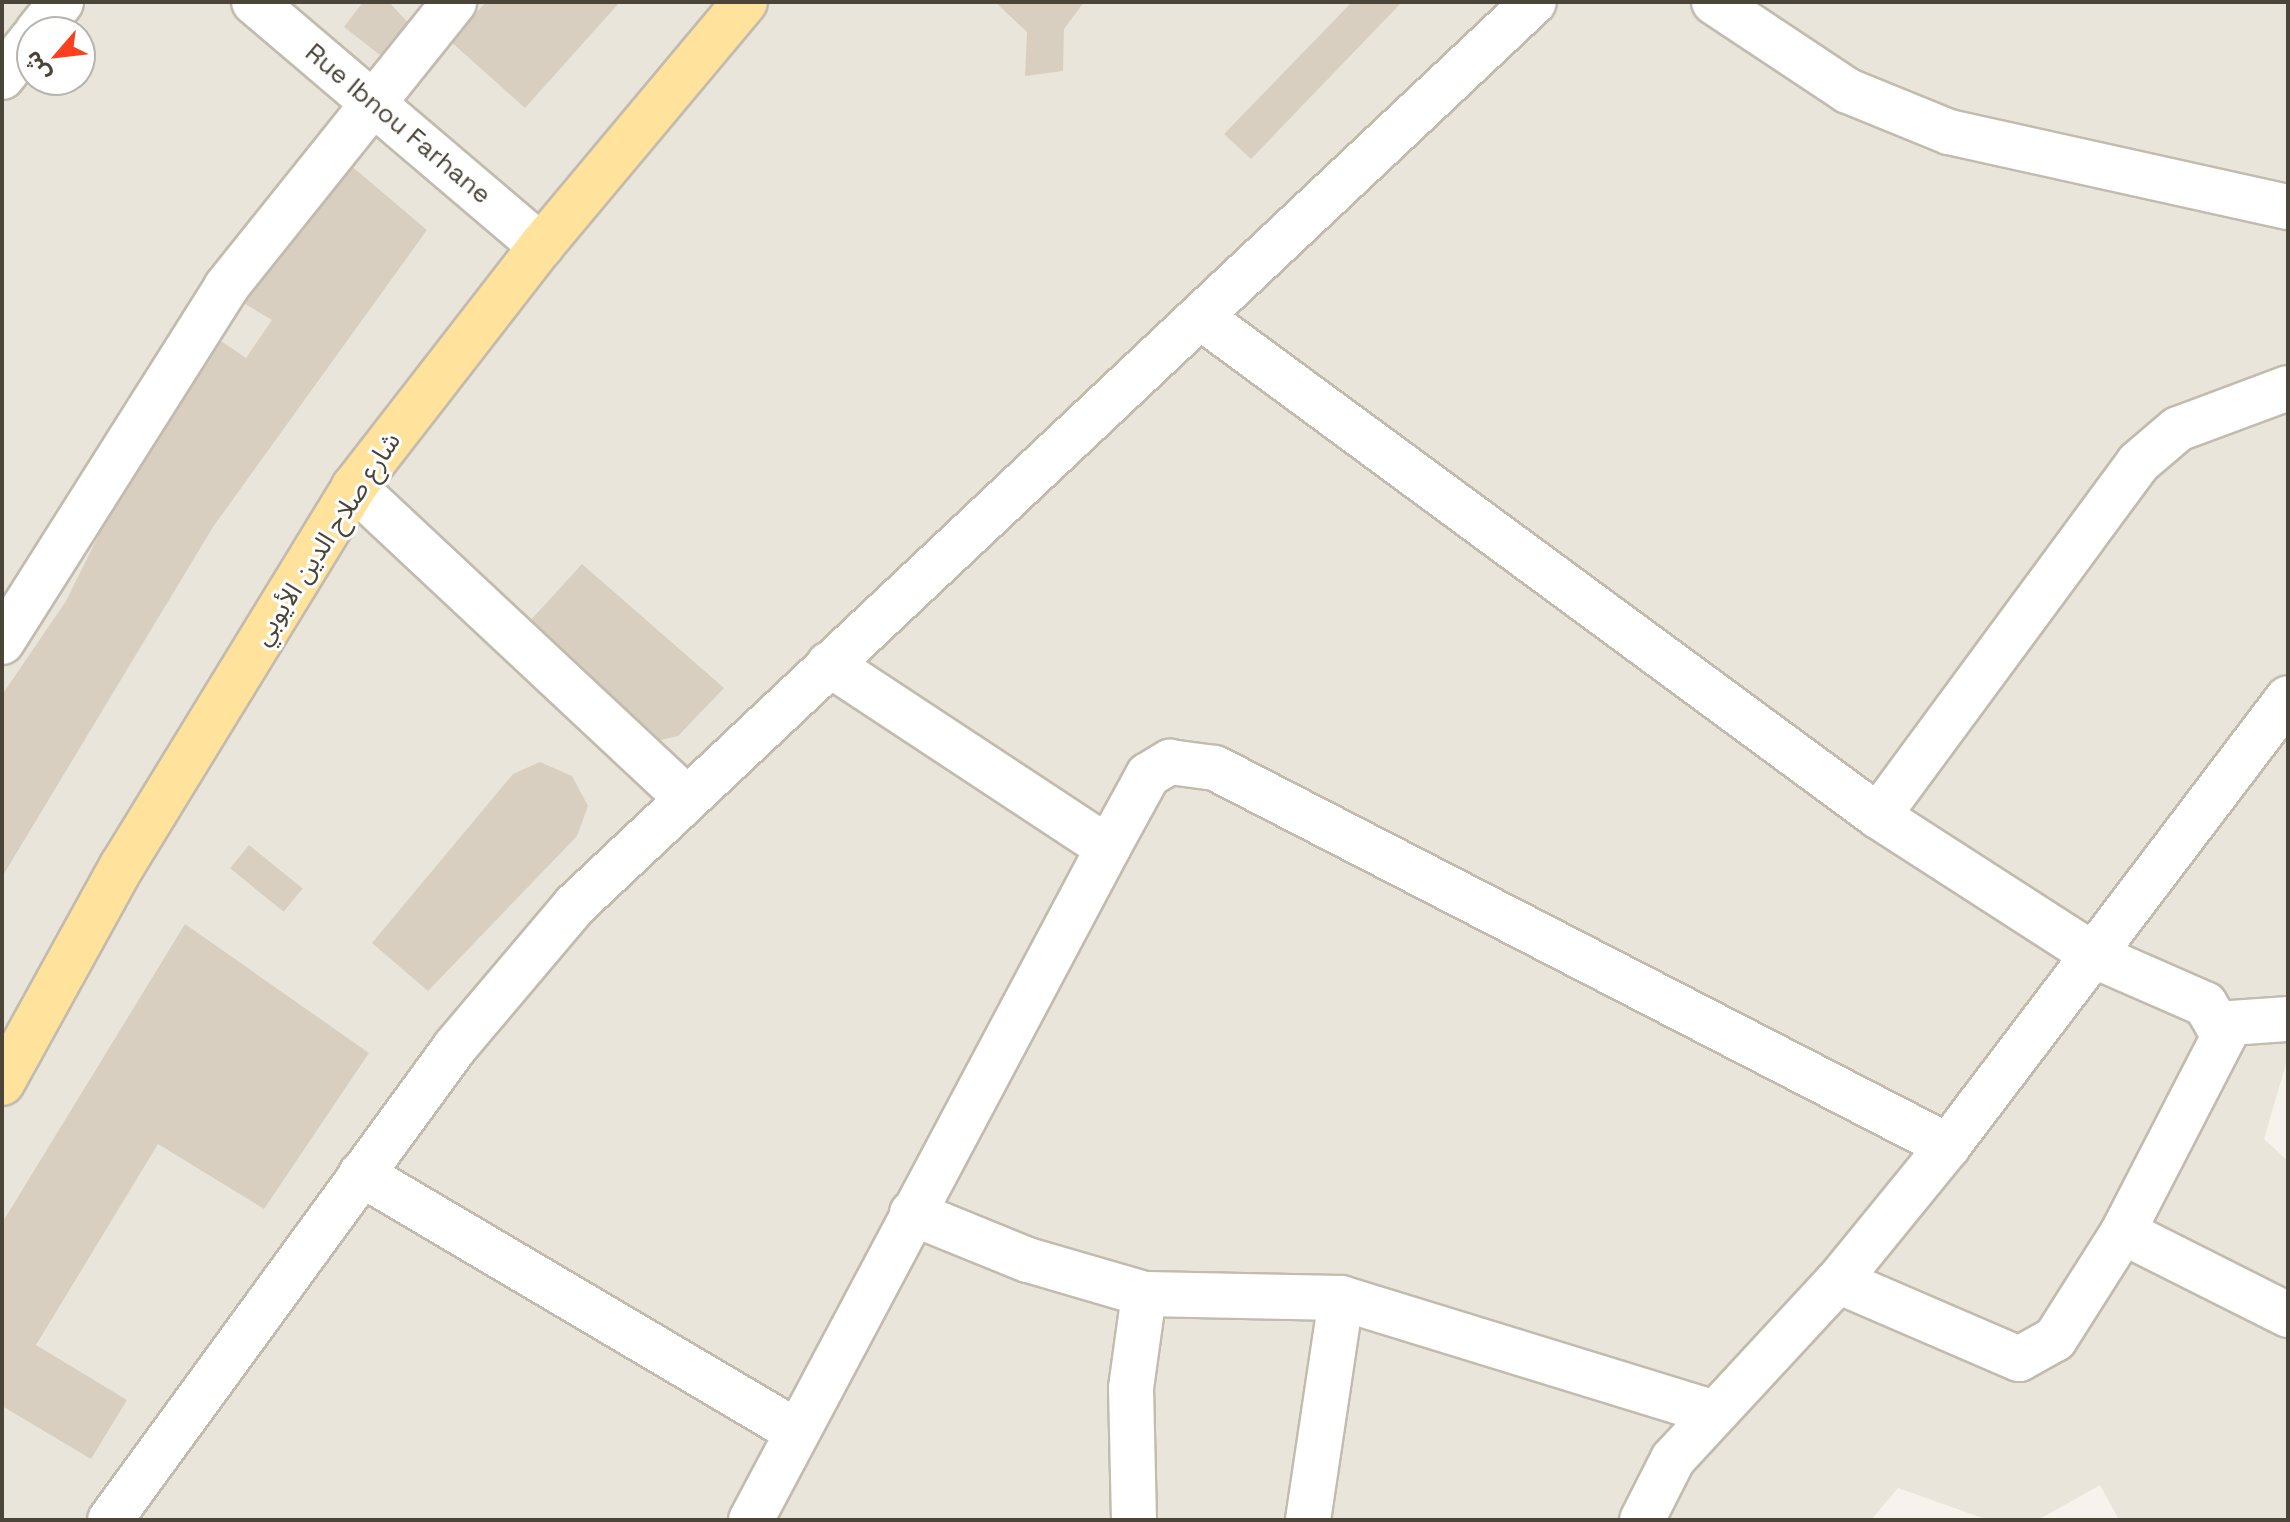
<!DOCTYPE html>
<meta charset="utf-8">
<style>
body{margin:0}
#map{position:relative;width:2290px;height:1522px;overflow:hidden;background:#f6f3ec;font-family:"Space Grotesk","Noto Sans Arabic",sans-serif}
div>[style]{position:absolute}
.residential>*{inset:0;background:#eae5da}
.building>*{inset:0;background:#d8cfc1;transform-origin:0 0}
.roads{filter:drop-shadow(2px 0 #c2bbae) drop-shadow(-2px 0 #c2bbae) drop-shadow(0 2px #c2bbae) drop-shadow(0 -2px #c2bbae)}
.minor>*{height:44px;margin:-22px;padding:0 22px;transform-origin:22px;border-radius:22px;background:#fff}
.major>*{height:44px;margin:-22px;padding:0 22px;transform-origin:22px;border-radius:22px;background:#ffe39c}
span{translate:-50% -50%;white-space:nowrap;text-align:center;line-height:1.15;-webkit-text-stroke:6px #fff;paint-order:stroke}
.street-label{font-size:26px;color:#4b4439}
.frame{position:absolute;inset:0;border:4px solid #4b4439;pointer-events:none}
.north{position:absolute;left:16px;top:16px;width:80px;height:80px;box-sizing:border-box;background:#fff;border:2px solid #b7b4b0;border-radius:50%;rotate:242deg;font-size:22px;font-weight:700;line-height:32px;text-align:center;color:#4b4439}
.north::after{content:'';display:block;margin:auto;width:28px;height:36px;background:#fc3f1d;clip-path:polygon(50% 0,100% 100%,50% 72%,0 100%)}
</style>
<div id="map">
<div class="residential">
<div style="clip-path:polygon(evenodd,2px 2px,2288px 2px,2288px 1057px,2264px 1139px,2288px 1161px,2288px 1520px,2119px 1520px,2100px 1485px,2038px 1520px,1988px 1520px,1898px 1488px,1871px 1520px,2px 1520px,2px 2px,32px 32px,80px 32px,80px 80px,32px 80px,32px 32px)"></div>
</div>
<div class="building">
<div style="clip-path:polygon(363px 2px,389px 2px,410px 25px,380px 55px,344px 27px)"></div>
<div style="clip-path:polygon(486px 2px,620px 2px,525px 108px,450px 41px)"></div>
<div style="clip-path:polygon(995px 2px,1084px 2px,1064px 29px,1063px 71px,1025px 76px,1027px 32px)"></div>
<div style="clip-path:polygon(1352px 2px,1402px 2px,1251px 159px,1224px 134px)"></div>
<div style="clip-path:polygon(349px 164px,427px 230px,213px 527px,2px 877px,2px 695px,66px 601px,127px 478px,215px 337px,246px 358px,272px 320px,242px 302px)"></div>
<div style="clip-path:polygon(582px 564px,724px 688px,678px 736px,657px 741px,596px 682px,586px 691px,519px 633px)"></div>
<div style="clip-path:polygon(540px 762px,572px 776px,588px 806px,577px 836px,428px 991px,372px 943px,513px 774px)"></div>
<div style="left:249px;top:845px;width:69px;height:30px;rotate:39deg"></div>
<div style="clip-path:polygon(185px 924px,369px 1053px,264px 1209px,158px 1144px,36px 1345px,127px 1400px,91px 1459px,2px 1406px,2px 1223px)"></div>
</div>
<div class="roads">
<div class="minor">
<div style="left:254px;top:2px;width:377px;rotate:40.4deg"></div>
<div style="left:1714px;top:2px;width:161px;rotate:33.6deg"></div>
<div style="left:1848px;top:91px;width:109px;rotate:22.1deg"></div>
<div style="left:1949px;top:132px;width:347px;rotate:12.5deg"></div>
<div style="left:37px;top:32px;width:38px;rotate:-51deg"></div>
<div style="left:2px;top:77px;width:48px;rotate:-51.7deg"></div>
<div style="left:1202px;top:318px;width:840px;rotate:36.38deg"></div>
<div style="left:1878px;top:816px;width:258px;rotate:32.8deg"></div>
<div style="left:2095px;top:956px;width:120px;rotate:23.6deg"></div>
<div style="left:2205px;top:1004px;width:37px;rotate:59deg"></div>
<div style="left:2224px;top:1036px;width:220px;rotate:117.3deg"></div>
<div style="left:2123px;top:1232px;width:127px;rotate:122.4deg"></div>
<div style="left:2055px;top:1339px;width:41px;rotate:150.9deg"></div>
<div style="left:2019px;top:1359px;width:197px;rotate:-156.7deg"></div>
<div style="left:354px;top:487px;width:453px;rotate:43.1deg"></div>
<div style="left:2px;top:642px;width:420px;rotate:-57.7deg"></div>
<div style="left:226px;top:287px;width:365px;rotate:-51.3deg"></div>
<div style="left:829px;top:664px;width:334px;rotate:33.4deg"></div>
<div style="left:1878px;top:816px;width:438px;rotate:-53.6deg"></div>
<div style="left:2138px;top:463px;width:52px;rotate:-40.4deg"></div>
<div style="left:2178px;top:429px;width:117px;rotate:-20.4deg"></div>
<div style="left:2217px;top:1024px;width:71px;rotate:-4deg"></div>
<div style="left:361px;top:1174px;width:503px;rotate:30.59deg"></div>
<div style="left:912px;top:1213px;width:125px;rotate:22.1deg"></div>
<div style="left:1028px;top:1260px;width:121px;rotate:16.3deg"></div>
<div style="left:1144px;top:1294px;width:197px;rotate:1.2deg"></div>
<div style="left:1341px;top:1298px;width:387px;rotate:17.1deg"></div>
<div style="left:2123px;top:1232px;width:185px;rotate:26.7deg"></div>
<div style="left:110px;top:1520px;width:585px;rotate:-53.89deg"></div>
<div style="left:455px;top:1047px;width:186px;rotate:-49.8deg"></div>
<div style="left:575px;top:905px;width:1317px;rotate:-43.28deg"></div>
<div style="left:751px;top:1520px;width:761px;rotate:-62.02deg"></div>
<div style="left:1108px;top:848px;width:83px;rotate:-61.3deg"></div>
<div style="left:1148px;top:775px;width:26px;rotate:-31deg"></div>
<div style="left:1170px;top:762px;width:45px;rotate:7.6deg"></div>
<div style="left:1215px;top:768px;width:825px;rotate:27.28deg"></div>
<div style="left:1134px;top:1520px;width:132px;rotate:-91.3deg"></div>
<div style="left:1131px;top:1388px;width:95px;rotate:-82.1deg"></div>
<div style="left:1308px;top:1520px;width:224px;rotate:-81.5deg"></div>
<div style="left:1642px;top:1520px;width:68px;rotate:-63.1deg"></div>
<div style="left:1673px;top:1459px;width:243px;rotate:-47.2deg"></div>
<div style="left:1838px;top:1281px;width:174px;rotate:-50.8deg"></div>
<div style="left:1948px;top:1146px;width:562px;rotate:-52.8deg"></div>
</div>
<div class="major">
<div style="left:2px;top:1083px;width:248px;rotate:-61.1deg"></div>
<div style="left:122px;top:866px;width:444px;rotate:-58.5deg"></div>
<div style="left:354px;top:487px;width:305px;rotate:-52.2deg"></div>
<div style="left:541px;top:246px;width:318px;rotate:-50.1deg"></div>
</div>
</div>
<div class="street-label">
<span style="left:398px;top:124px;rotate:40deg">Rue Ibnou Farhane</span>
<span style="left:327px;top:539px;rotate:-57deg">شارع صلاح الدين الأيوبي</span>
</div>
<div class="frame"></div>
<div class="north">ش</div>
</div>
